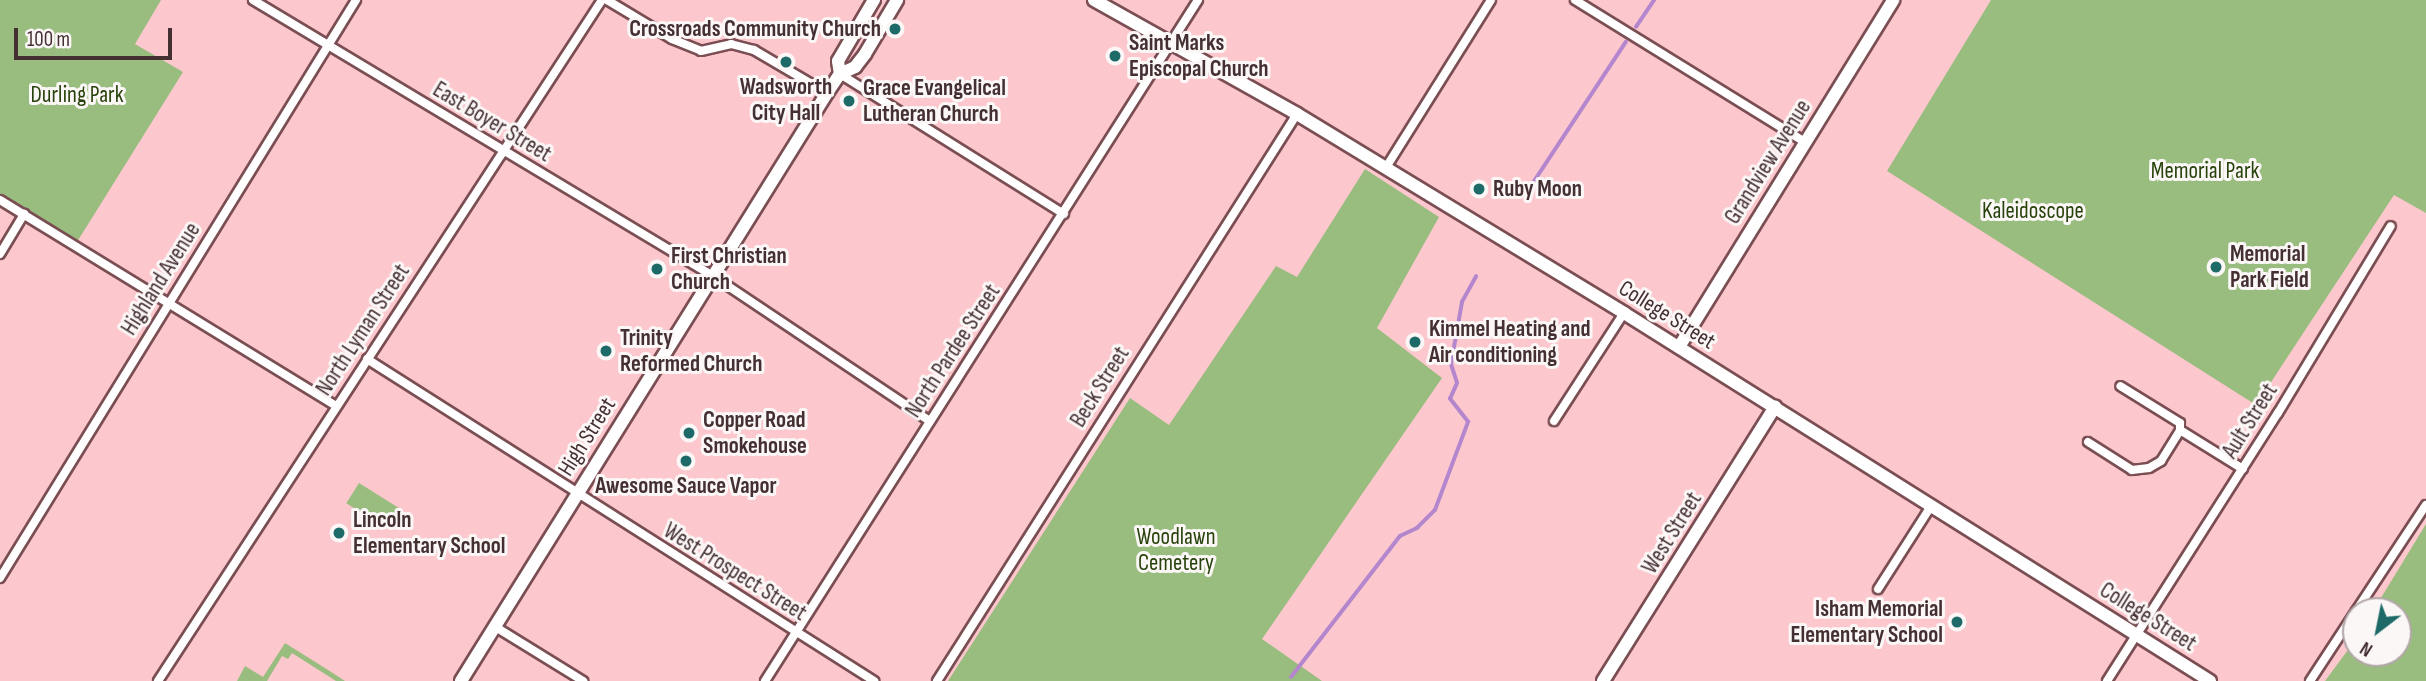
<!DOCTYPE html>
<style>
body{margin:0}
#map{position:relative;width:2426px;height:681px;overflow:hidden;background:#fcc8cd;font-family:"Sofia Sans Condensed",sans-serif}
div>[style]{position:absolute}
.green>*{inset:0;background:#99bc7f;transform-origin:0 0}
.stream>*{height:3.5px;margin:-1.75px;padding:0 1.75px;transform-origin:1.75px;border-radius:1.75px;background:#b386ce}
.roads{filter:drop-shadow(2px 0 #7a4e53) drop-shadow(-2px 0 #7a4e53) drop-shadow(0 2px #7a4e53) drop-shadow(0 -2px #7a4e53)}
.street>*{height:8px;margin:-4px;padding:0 4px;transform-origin:4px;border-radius:4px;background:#fff}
.secondary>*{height:12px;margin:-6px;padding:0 6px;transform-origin:6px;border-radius:6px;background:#fff}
.dots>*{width:19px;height:19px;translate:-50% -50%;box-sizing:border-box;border:4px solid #fcf7f7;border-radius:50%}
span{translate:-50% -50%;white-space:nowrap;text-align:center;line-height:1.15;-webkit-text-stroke:6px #fcf7f7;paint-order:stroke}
.poi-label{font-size:23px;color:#443032;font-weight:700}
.right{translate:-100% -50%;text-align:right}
.left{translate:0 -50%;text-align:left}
.park-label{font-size:23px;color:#27420a}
.street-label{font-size:23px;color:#443032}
.north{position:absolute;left:2342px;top:597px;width:70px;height:70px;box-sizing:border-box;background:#fcf7f7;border:2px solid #b2a7a8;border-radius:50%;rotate:212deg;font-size:19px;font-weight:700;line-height:28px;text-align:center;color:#443032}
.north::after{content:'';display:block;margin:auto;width:24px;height:32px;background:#1e6a68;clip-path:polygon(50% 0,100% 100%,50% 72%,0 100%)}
.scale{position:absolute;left:14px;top:28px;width:158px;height:32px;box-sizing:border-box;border:4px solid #443032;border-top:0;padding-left:9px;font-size:21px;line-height:24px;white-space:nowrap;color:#443032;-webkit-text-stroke:5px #fcf7f7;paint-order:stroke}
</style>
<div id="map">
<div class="green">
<div style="clip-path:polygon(0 0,161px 0,135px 44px,183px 72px,77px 242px,0 195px)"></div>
<div style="clip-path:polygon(1991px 0,2426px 0,2426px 213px,2394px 195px,2256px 405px,1887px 171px)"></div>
<div style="clip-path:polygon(1365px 169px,1439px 217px,1377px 328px,1442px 378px,1262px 639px,1322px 681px,948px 681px,1130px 398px,1169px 425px,1276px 266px,1297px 277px)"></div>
<div style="left:359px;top:483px;width:47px;height:24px;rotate:32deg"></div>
<div style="clip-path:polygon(2426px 524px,2426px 681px,2325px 681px,2356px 639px,2356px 653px,2398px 653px,2398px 611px,2373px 611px)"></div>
<div style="clip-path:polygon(285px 643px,325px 668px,345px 681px,336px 681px,292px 653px,288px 659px,282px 656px,267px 681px,237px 681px,245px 666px,263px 677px)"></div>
</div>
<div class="stream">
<div style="left:1636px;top:27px;width:32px;rotate:-56deg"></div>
<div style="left:1525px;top:195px;width:183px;rotate:-56.6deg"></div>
<div style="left:1291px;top:677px;width:178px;rotate:-52.3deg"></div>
<div style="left:1400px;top:536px;width:19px;rotate:-25deg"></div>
<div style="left:1417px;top:528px;width:25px;rotate:-45deg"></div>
<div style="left:1435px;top:510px;width:94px;rotate:-69.4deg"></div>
<div style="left:1468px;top:422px;width:29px;rotate:-128deg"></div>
<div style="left:1450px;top:399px;width:17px;rotate:-66deg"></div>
<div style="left:1457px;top:383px;width:20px;rotate:-108deg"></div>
<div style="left:1451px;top:364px;width:63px;rotate:-79.9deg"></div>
<div style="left:1462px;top:302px;width:29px;rotate:-61deg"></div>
</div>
<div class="roads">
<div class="street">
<div style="left:253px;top:0;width:536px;rotate:30.96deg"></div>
<div style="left:713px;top:276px;width:261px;rotate:33.8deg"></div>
<div style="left:607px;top:0;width:76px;rotate:31deg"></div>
<div style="left:672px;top:39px;width:31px;rotate:22deg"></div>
<div style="left:701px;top:51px;width:31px;rotate:-13deg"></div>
<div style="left:731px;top:44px;width:24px;rotate:15deg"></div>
<div style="left:754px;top:50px;width:85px;rotate:30.5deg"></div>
<div style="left:1575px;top:0;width:270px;rotate:31.7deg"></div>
<div style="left:840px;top:74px;width:264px;rotate:32deg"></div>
<div style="left:1385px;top:169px;width:199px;rotate:-57.9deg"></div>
<div style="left:0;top:200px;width:394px;rotate:31.5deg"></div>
<div style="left:0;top:254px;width:47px;rotate:-59deg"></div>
<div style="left:367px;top:359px;width:601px;rotate:32.42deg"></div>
<div style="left:1554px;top:421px;width:129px;rotate:-57.1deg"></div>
<div style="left:2180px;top:430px;width:74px;rotate:31.8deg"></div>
<div style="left:2088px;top:442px;width:52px;rotate:32.5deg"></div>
<div style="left:2132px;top:470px;width:17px;rotate:-7deg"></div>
<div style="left:2149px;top:468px;width:14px;rotate:-30deg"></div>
<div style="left:2161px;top:461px;width:36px;rotate:-58deg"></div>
<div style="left:2180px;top:430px;width:7px;rotate:-90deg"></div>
<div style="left:2180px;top:423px;width:70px;rotate:-148.3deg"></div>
<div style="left:0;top:578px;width:679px;rotate:-58.37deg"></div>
<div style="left:1878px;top:589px;width:98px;rotate:-57.4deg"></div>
<div style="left:2356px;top:611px;width:127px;rotate:-56.6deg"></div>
<div style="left:494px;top:626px;width:105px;rotate:31.7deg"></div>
<div style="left:158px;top:681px;width:813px;rotate:-56.9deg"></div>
<div style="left:765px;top:681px;width:807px;rotate:-57.55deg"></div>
<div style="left:937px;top:681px;width:672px;rotate:-57.59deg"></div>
<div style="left:2107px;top:681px;width:318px;rotate:-57.5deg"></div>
<div style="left:2278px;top:413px;width:218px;rotate:-58.9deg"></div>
<div style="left:2310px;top:681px;width:84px;rotate:-56.7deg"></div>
</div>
<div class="secondary">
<div style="left:1094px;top:0;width:233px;rotate:29.3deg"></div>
<div style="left:1297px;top:114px;width:383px;rotate:31.3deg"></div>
<div style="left:1624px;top:313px;width:692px;rotate:32.13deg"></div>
<div style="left:840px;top:74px;width:13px;rotate:-99deg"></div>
<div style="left:838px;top:61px;width:71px;rotate:-59.5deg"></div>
<div style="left:1679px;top:347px;width:408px;rotate:-58.3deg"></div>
<div style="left:461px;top:681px;width:693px;rotate:-58.1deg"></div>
<div style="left:827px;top:93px;width:23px;rotate:-56deg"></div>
<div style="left:840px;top:74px;width:17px;rotate:-25deg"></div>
<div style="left:855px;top:67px;width:16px;rotate:-52deg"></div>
<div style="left:865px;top:54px;width:63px;rotate:-59.3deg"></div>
<div style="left:1603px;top:681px;width:324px;rotate:-57.9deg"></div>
</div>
</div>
<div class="dots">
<div style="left:895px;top:29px;background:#1e6a68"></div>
<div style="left:1115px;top:56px;background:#1e6a68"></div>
<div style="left:786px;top:62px;background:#1e6a68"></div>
<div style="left:849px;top:101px;background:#1e6a68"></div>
<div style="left:1479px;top:189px;background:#1e6a68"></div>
<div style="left:2216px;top:267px;background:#1e6a68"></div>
<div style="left:657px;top:269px;background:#1e6a68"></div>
<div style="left:1415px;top:342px;background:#1e6a68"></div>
<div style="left:606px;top:351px;background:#1e6a68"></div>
<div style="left:689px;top:433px;background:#1e6a68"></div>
<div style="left:686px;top:461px;background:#1e6a68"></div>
<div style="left:339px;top:533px;background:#1e6a68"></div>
<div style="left:1957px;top:622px;background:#1e6a68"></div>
</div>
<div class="poi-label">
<span class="right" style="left:881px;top:29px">Crossroads Community Church</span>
<span class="left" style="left:1129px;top:56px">Saint Marks<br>Episcopal Church</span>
<span style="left:786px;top:100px">Wadsworth<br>City Hall</span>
<span class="left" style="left:863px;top:101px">Grace Evangelical<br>Lutheran Church</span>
<span class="left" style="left:1493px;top:189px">Ruby Moon</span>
<span class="left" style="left:2230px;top:267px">Memorial<br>Park Field</span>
<span class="left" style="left:671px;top:269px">First Christian<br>Church</span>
<span class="left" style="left:1429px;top:342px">Kimmel Heating and<br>Air conditioning</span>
<span class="left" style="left:620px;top:351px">Trinity<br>Reformed Church</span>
<span class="left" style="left:703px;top:433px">Copper Road<br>Smokehouse</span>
<span style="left:686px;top:486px">Awesome Sauce Vapor</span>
<span class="left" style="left:353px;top:533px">Lincoln<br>Elementary School</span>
<span class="right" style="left:1943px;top:622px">Isham Memorial<br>Elementary School</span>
</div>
<div class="park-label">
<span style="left:77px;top:95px">Durling Park</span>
<span style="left:2205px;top:171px">Memorial Park</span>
<span style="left:2033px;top:211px">Kaleidoscope</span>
<span style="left:1176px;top:550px">Woodlawn<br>Cemetery</span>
</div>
<div class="street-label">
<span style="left:492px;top:122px;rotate:31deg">East Boyer Street</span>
<span style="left:1768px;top:162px;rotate:-58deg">Grandview Avenue</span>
<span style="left:161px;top:279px;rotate:-58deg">Highland Avenue</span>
<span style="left:1667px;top:315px;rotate:32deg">College Street</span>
<span style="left:363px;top:330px;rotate:-57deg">North Lyman Street</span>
<span style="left:953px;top:351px;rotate:-57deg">North Pardee Street</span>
<span style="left:1100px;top:387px;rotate:-58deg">Beck Street</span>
<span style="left:2250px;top:421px;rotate:-58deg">Ault Street</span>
<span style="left:587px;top:437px;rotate:-58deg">High Street</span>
<span style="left:1672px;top:533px;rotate:-58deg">West Street</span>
<span style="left:735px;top:572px;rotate:32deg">West Prospect Street</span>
<span style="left:2148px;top:617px;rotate:32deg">College Street</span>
</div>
<div class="north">N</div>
<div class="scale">100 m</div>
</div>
